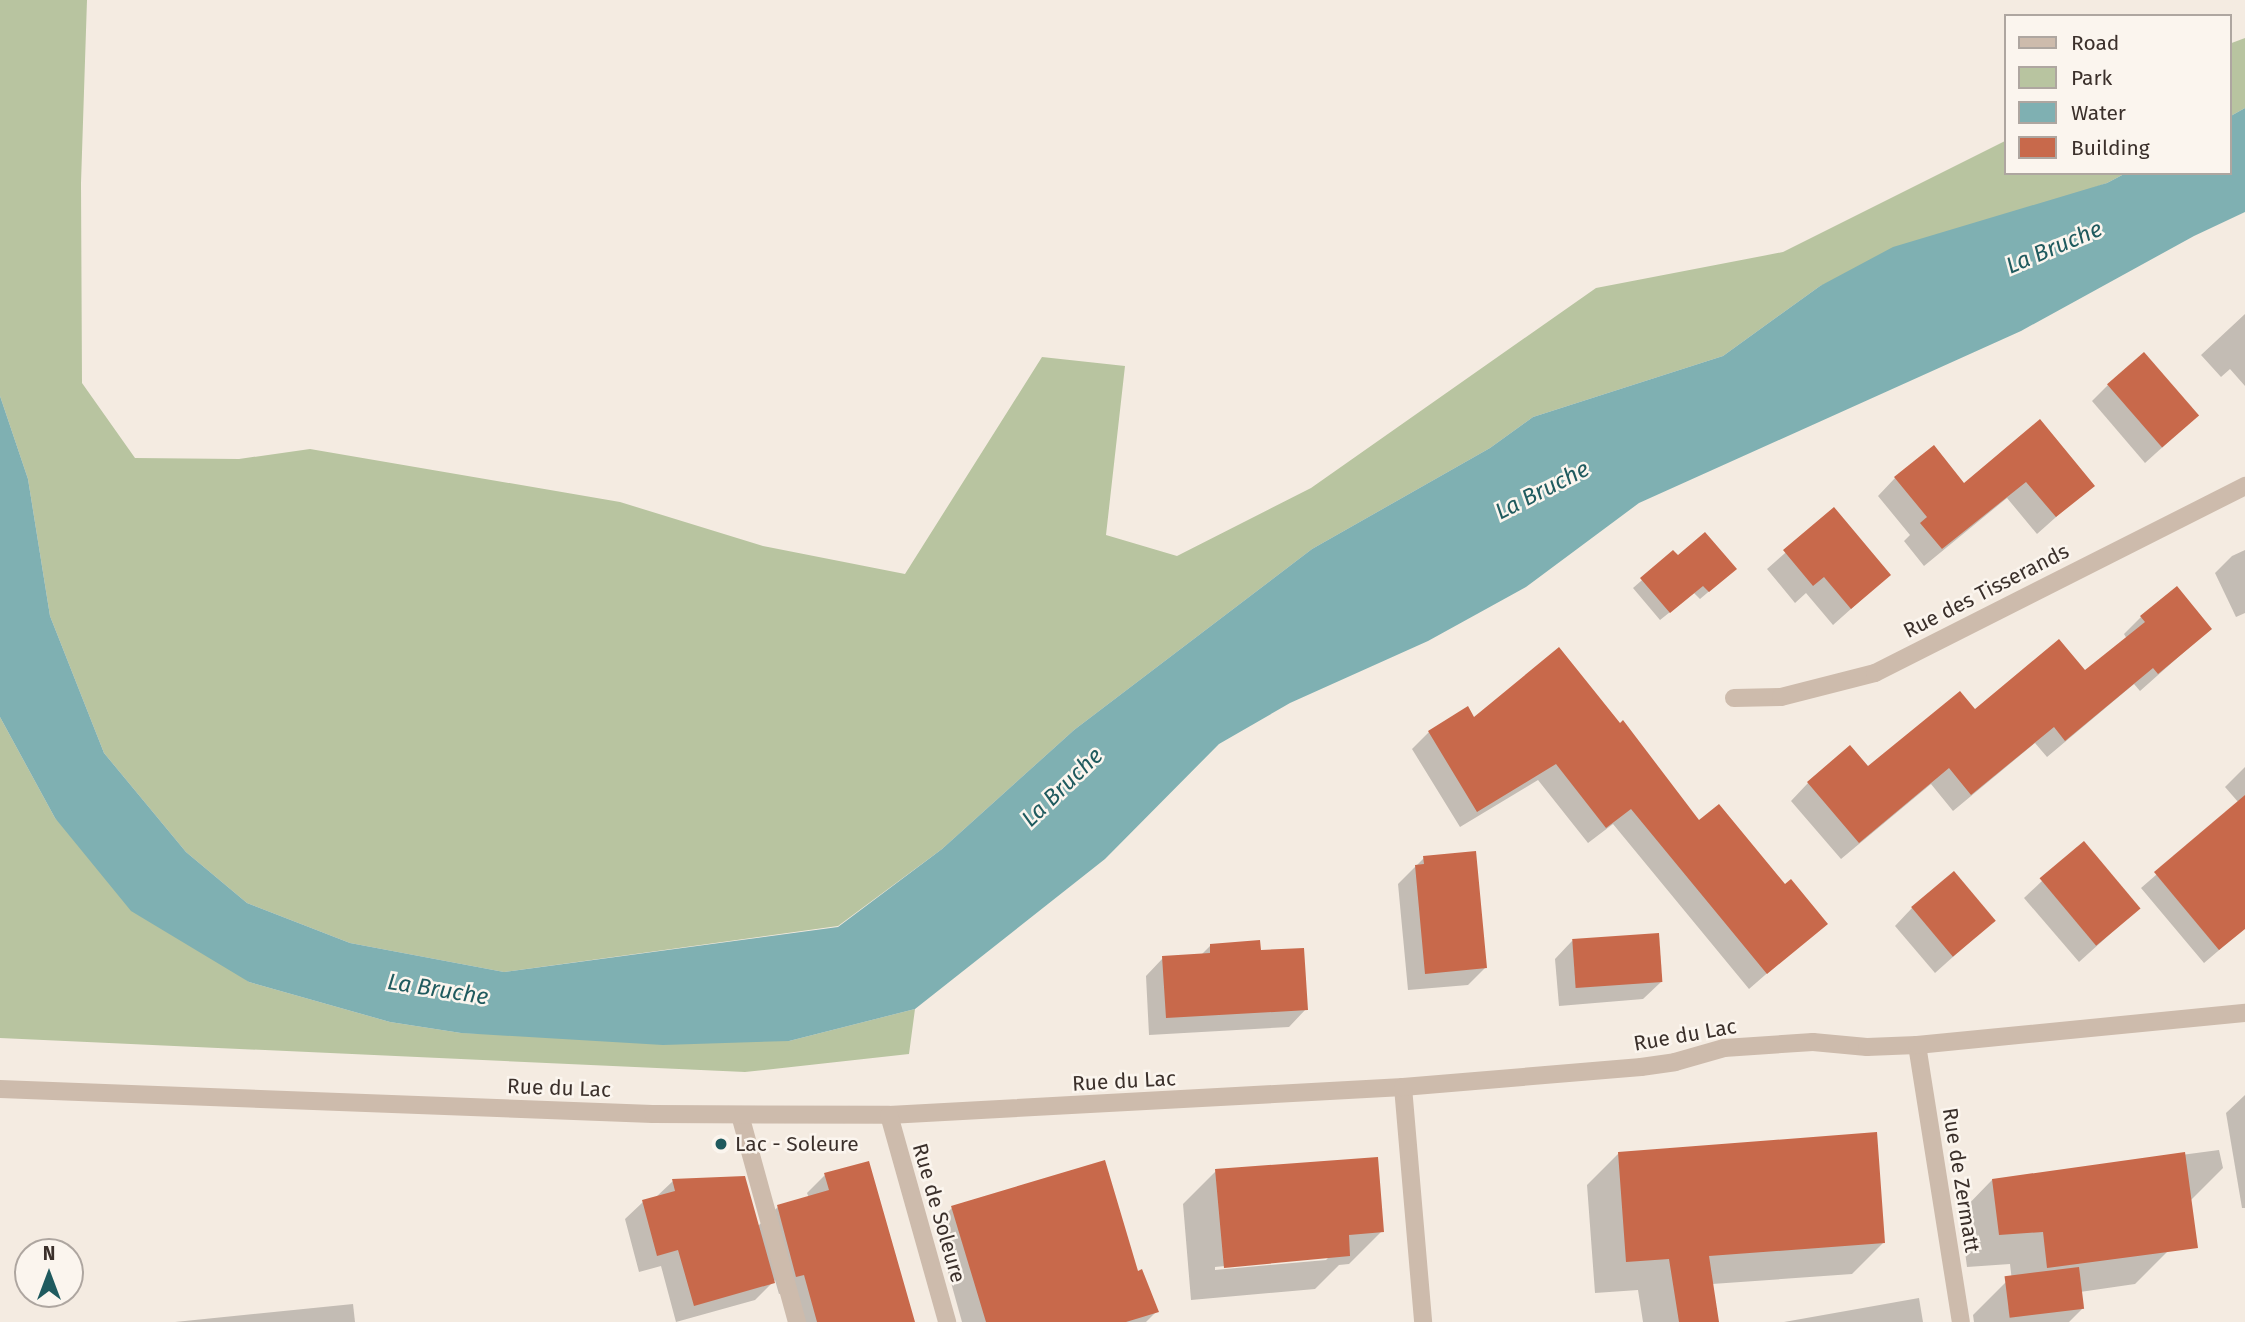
<!DOCTYPE html>
<style>
body{margin:0}
#map{position:relative;width:2245px;height:1322px;overflow:hidden;background:#f4ebe1;font-family:"Fira Sans",sans-serif}
div>[style]{position:absolute}
.green>*{inset:0;background:#b8c4a0}
.water>*{inset:0;background:#7fb0b2}
.shadow>*{inset:0;background:#0003}
.building>*{inset:0;background:#c8694b;transform-origin:0 0}
.lane>*{height:18px;margin:-9px;padding:0 9px;transform-origin:9px;border-radius:9px;background:#cdbbac}
.street>*{height:18px;margin:-9px;padding:0 9px;transform-origin:9px;border-radius:9px;background:#cdbbac}
.dots>*{width:19px;height:19px;translate:-50% -50%;box-sizing:border-box;border:4px solid #fbf5ee;border-radius:50%}
span{translate:-50% -50%;white-space:nowrap;text-align:center;line-height:1.15;-webkit-text-stroke:5px #fbf5ee;paint-order:stroke}
.street-label{font-size:21px;color:#3b302b}
.poi-label{font-size:21px;color:#3b302b}
.left{translate:0 -50%;text-align:left}
.water-label{font-size:23px;color:#1f5a5e;font-style:italic}
.legend{position:absolute;left:2004px;top:14px;width:228px;height:161px;box-sizing:border-box;background:#fbf5ee;border:2px solid #aea6a0;margin:0;padding:9px 12px;list-style:none;font-size:21px;color:#3b302b}
.legend li{display:flex;align-items:center;gap:14px;height:35px}
.legend b{width:35px;border:2px solid #aea6a0}
.north{position:absolute;left:14px;top:1238px;width:70px;height:70px;box-sizing:border-box;background:#fbf5ee;border:2px solid #aea6a0;border-radius:50%;rotate:0deg;font-size:19px;font-weight:700;line-height:28px;text-align:center;color:#3b302b}
.north::after{content:'';display:block;margin:auto;width:24px;height:32px;background:#1f5a5e;clip-path:polygon(50% 0,100% 100%,50% 72%,0 100%)}
</style>
<div id="map">
<div class="green">
<div style="clip-path:polygon(0 0,87px 0,81px 183px,82px 383px,135px 458px,239px 459px,310px 449px,620px 502px,763px 546px,905px 574px,1042px 357px,1125px 366px,1106px 535px,1177px 556px,1311px 488px,1596px 288px,1783px 252px,2005px 141px,2005px 173px,2126px 173px,2107px 183px,1820px 286px,1723px 356px,1533px 417px,1490px 448px,1312px 549px,1074px 730px,942px 849px,838px 926px,504px 972px,350px 943px,247px 903px,186px 852px,104px 753px,50px 616px,28px 479px,0 396px)"></div>
<div style="clip-path:polygon(2245px 38px,2245px 108px,2229px 117px,2229px 44px)"></div>
<div style="clip-path:polygon(0 717px,55px 818px,249px 982px,390px 1022px,461px 1033px,789px 1041px,915px 1009px,909px 1054px,745px 1072px,0 1038px)"></div>
</div>
<div class="water">
<div style="clip-path:polygon(2245px 108px,2245px 212px,2194px 236px,2021px 331px,1639px 503px,1526px 587px,1428px 641px,1290px 703px,1219px 744px,1105px 859px,915px 1009px,789px 1041px,663px 1045px,461px 1033px,390px 1022px,249px 982px,131px 911px,55px 818px,0 717px,0 396px,28px 479px,50px 616px,104px 753px,186px 852px,247px 903px,350px 943px,504px 972px,838px 927px,942px 849px,1074px 730px,1312px 549px,1490px 448px,1533px 417px,1723px 356px,1820px 286px,1893px 247px,2107px 183px,2126px 173px,2229px 173px,2229px 117px)"></div>
</div>
<div class="shadow">
<div style="clip-path:polygon(2245px 314px,2245px 386px,2230px 369px,2221px 377px,2201px 355px)"></div>
<div style="clip-path:polygon(2108px 385px,2197px 416px,2145px 463px,2092px 401px)"></div>
<div style="clip-path:polygon(2040px 422px,2092px 485px,2037px 534px,2007px 498px,1924px 566px,1904px 541px,1910px 535px,1878px 496px,1895px 478px,1964px 485px)"></div>
<div style="clip-path:polygon(1834px 510px,1889px 575px,1833px 625px,1806px 593px,1795px 603px,1767px 569px)"></div>
<div style="clip-path:polygon(2245px 550px,2245px 613px,2236px 617px,2215px 573px,2232px 556px)"></div>
<div style="clip-path:polygon(1673px 553px,1678px 558px,1726px 577px,1700px 599px,1694px 593px,1660px 620px,1633px 588px)"></div>
<div style="clip-path:polygon(2141px 617px,2210px 629px,2140px 691px,2134px 684px,2047px 757px,2035px 743px,1953px 811px,1931px 784px,1841px 859px,1791px 801px,1808px 783px,1868px 768px,1974px 712px,2085px 672px,2127px 639px,2124px 634px)"></div>
<div style="clip-path:polygon(1467px 709px,1474px 720px,1699px 822px,1825px 923px,1749px 989px,1613px 824px,1588px 843px,1538px 780px,1460px 827px,1412px 749px,1429px 732px)"></div>
<div style="clip-path:polygon(2245px 767px,2245px 928px,2204px 963px,2141px 888px,2239px 803px,2225px 787px)"></div>
<div style="clip-path:polygon(1424px 858px,1486px 967px,1468px 985px,1408px 990px,1398px 884px)"></div>
<div style="clip-path:polygon(2042px 881px,2139px 908px,2079px 962px,2024px 898px)"></div>
<div style="clip-path:polygon(1912px 908px,1993px 921px,1935px 973px,1895px 926px)"></div>
<div style="clip-path:polygon(1572px 941px,1661px 982px,1643px 999px,1559px 1006px,1555px 959px)"></div>
<div style="clip-path:polygon(1210px 946px,1259px 952px,1306px 1009px,1289px 1027px,1149px 1035px,1146px 976px,1163px 958px,1200px 956px)"></div>
<div style="clip-path:polygon(2245px 1095px,2245px 1208px,2242px 1208px,2226px 1113px)"></div>
<div style="clip-path:polygon(2219px 1150px,2223px 1168px,2190px 1201px,2168px 1251px,2135px 1284px,2080px 1292px,2082px 1309px,2069px 1322px,1974px 1322px,1973px 1315px,2006px 1282px,2012px 1281px,2010px 1264px,1967px 1267px,1960px 1213px,1992px 1180px)"></div>
<div style="clip-path:polygon(1619px 1153px,1883px 1243px,1852px 1274px,1712px 1284px,1718px 1322px,1643px 1322px,1638px 1290px,1595px 1293px,1587px 1185px)"></div>
<div style="clip-path:polygon(evenodd,1216px 1171px,1382px 1231px,1349px 1264px,1339px 1265px,1315px 1289px,1191px 1300px,1183px 1204px,1216px 1171px,1330px 1256px,1326px 1260px,1215px 1270px,1215px 1267px,1330px 1256px)"></div>
<div style="clip-path:polygon(825px 1175px,914px 1322px,795px 1322px,786px 1292px,779px 1294px,775px 1280px,755px 1300px,676px 1322px,661px 1266px,639px 1272px,625px 1219px,643px 1202px,655px 1198px,673px 1181px,757px 1227px,778px 1207px,809px 1198px,807px 1193px)"></div>
<div style="clip-path:polygon(952px 1208px,1137px 1273px,1156px 1312px,1146px 1322px,962px 1322px,935px 1225px)"></div>
<div style="clip-path:polygon(1919px 1298px,1923px 1322px,1784px 1322px)"></div>
<div style="clip-path:polygon(353px 1304px,355px 1322px,175px 1322px)"></div>
</div>
<div class="building">
<div style="left:2144px;top:352px;width:84px;height:49px;rotate:49deg"></div>
<div style="clip-path:polygon(2040px 419px,2095px 486px,2056px 517px,2026px 482px,1942px 549px,1920px 523px,1927px 517px,1894px 477px,1934px 445px,1964px 483px)"></div>
<div style="clip-path:polygon(1834px 507px,1891px 575px,1851px 609px,1824px 577px,1813px 586px,1783px 550px)"></div>
<div style="clip-path:polygon(1705px 532px,1737px 569px,1709px 592px,1703px 586px,1670px 613px,1640px 578px,1673px 550px,1678px 555px)"></div>
<div style="clip-path:polygon(2177px 586px,2212px 629px,2158px 674px,2153px 668px,2065px 741px,2054px 727px,1971px 795px,1949px 768px,1859px 843px,1807px 782px,1850px 745px,1868px 766px,1960px 691px,1975px 709px,2059px 639px,2085px 670px,2145px 622px,2140px 616px)"></div>
<div style="clip-path:polygon(1559px 647px,1620px 723px,1623px 720px,1699px 820px,1719px 804px,1785px 884px,1791px 879px,1828px 924px,1767px 974px,1631px 809px,1606px 828px,1556px 764px,1477px 812px,1428px 731px,1468px 706px,1474px 717px)"></div>
<div style="clip-path:polygon(2245px 795px,2245px 929px,2219px 950px,2154px 872px)"></div>
<div style="left:2084px;top:841px;width:88px;height:58px;rotate:50deg"></div>
<div style="clip-path:polygon(1476px 851px,1487px 968px,1425px 974px,1415px 865px,1424px 864px,1423px 856px)"></div>
<div style="left:1954px;top:871px;width:65px;height:56px;rotate:50deg"></div>
<div style="left:1659px;top:933px;width:49px;height:87px;rotate:86deg"></div>
<div style="clip-path:polygon(1260px 940px,1261px 950px,1304px 948px,1308px 1010px,1166px 1018px,1162px 956px,1210px 953px,1210px 944px)"></div>
<div style="clip-path:polygon(1877px 1132px,1885px 1243px,1709px 1256px,1719px 1322px,1679px 1322px,1669px 1259px,1626px 1262px,1618px 1152px)"></div>
<div style="clip-path:polygon(2185px 1152px,2198px 1248px,2047px 1268px,2043px 1232px,1999px 1235px,1992px 1179px)"></div>
<div style="clip-path:polygon(1378px 1157px,1384px 1232px,1349px 1235px,1350px 1256px,1224px 1268px,1215px 1169px)"></div>
<div style="clip-path:polygon(1105px 1160px,1138px 1271px,1142px 1269px,1159px 1312px,1126px 1322px,986px 1322px,951px 1206px)"></div>
<div style="clip-path:polygon(869px 1161px,915px 1322px,817px 1322px,804px 1275px,796px 1277px,777px 1205px,829px 1190px,824px 1173px)"></div>
<div style="clip-path:polygon(745px 1176px,775px 1283px,694px 1306px,678px 1250px,657px 1256px,642px 1200px,675px 1191px,672px 1179px)"></div>
<div style="left:2079px;top:1267px;width:42px;height:75px;rotate:83deg"></div>
</div>
<div class="lane">
<div style="left:740px;top:1115px;width:215px;rotate:74.6deg"></div>
</div>
<div class="street">
<div style="left:1734px;top:698px;width:47px;rotate:-1.2deg"></div>
<div style="left:1781px;top:697px;width:97px;rotate:-14.3deg"></div>
<div style="left:1875px;top:673px;width:415px;rotate:-26.8deg"></div>
<div style="left:1917px;top:1045px;width:280px;rotate:81deg"></div>
<div style="left:1403px;top:1087px;width:236px;rotate:85.1deg"></div>
<div style="left:0;top:1089px;width:653px;rotate:2.19deg"></div>
<div style="left:653px;top:1114px;width:236px;rotate:0.2deg"></div>
<div style="left:889px;top:1115px;width:515px;rotate:-3.12deg"></div>
<div style="left:1403px;top:1087px;width:239px;rotate:-4.8deg"></div>
<div style="left:1641px;top:1067px;width:34px;rotate:-8deg"></div>
<div style="left:1675px;top:1062px;width:51px;rotate:-15.9deg"></div>
<div style="left:1724px;top:1048px;width:89px;rotate:-3.9deg"></div>
<div style="left:1813px;top:1042px;width:54px;rotate:5.3deg"></div>
<div style="left:1867px;top:1047px;width:50px;rotate:-2.3deg"></div>
<div style="left:1917px;top:1045px;width:330px;rotate:-5.6deg"></div>
<div style="left:889px;top:1115px;width:215px;rotate:74.3deg"></div>
</div>
<div class="dots">
<div style="left:721px;top:1144px;background:#1f5a5e"></div>
</div>
<div class="street-label">
<span style="left:1986px;top:591px;rotate:-27deg">Rue des Tisserands</span>
<span style="left:1685px;top:1035px;rotate:-10deg">Rue du Lac</span>
<span style="left:1124px;top:1081px;rotate:-3deg">Rue du Lac</span>
<span style="left:559px;top:1088px;rotate:2deg">Rue du Lac</span>
<span style="left:1961px;top:1180px;rotate:81deg">Rue de Zermatt</span>
<span style="left:939px;top:1213px;rotate:74deg">Rue de Soleure</span>
</div>
<div class="poi-label">
<span class="left" style="left:735px;top:1144px">Lac - Soleure</span>
</div>
<div class="water-label">
<span style="left:2054px;top:247px;rotate:-23deg">La Bruche</span>
<span style="left:1542px;top:490px;rotate:-27deg">La Bruche</span>
<span style="left:1062px;top:787px;rotate:-44deg">La Bruche</span>
<span style="left:438px;top:989px;rotate:9deg">La Bruche</span>
</div>
<ul class="legend">
<li><b style="height:9px;background:#cdbbac"></b>Road</li>
<li><b style="height:19px;background:#b8c4a0"></b>Park</li>
<li><b style="height:19px;background:#7fb0b2"></b>Water</li>
<li><b style="height:19px;background:#c8694b"></b>Building</li>
</ul>
<div class="north">N</div>
</div>
